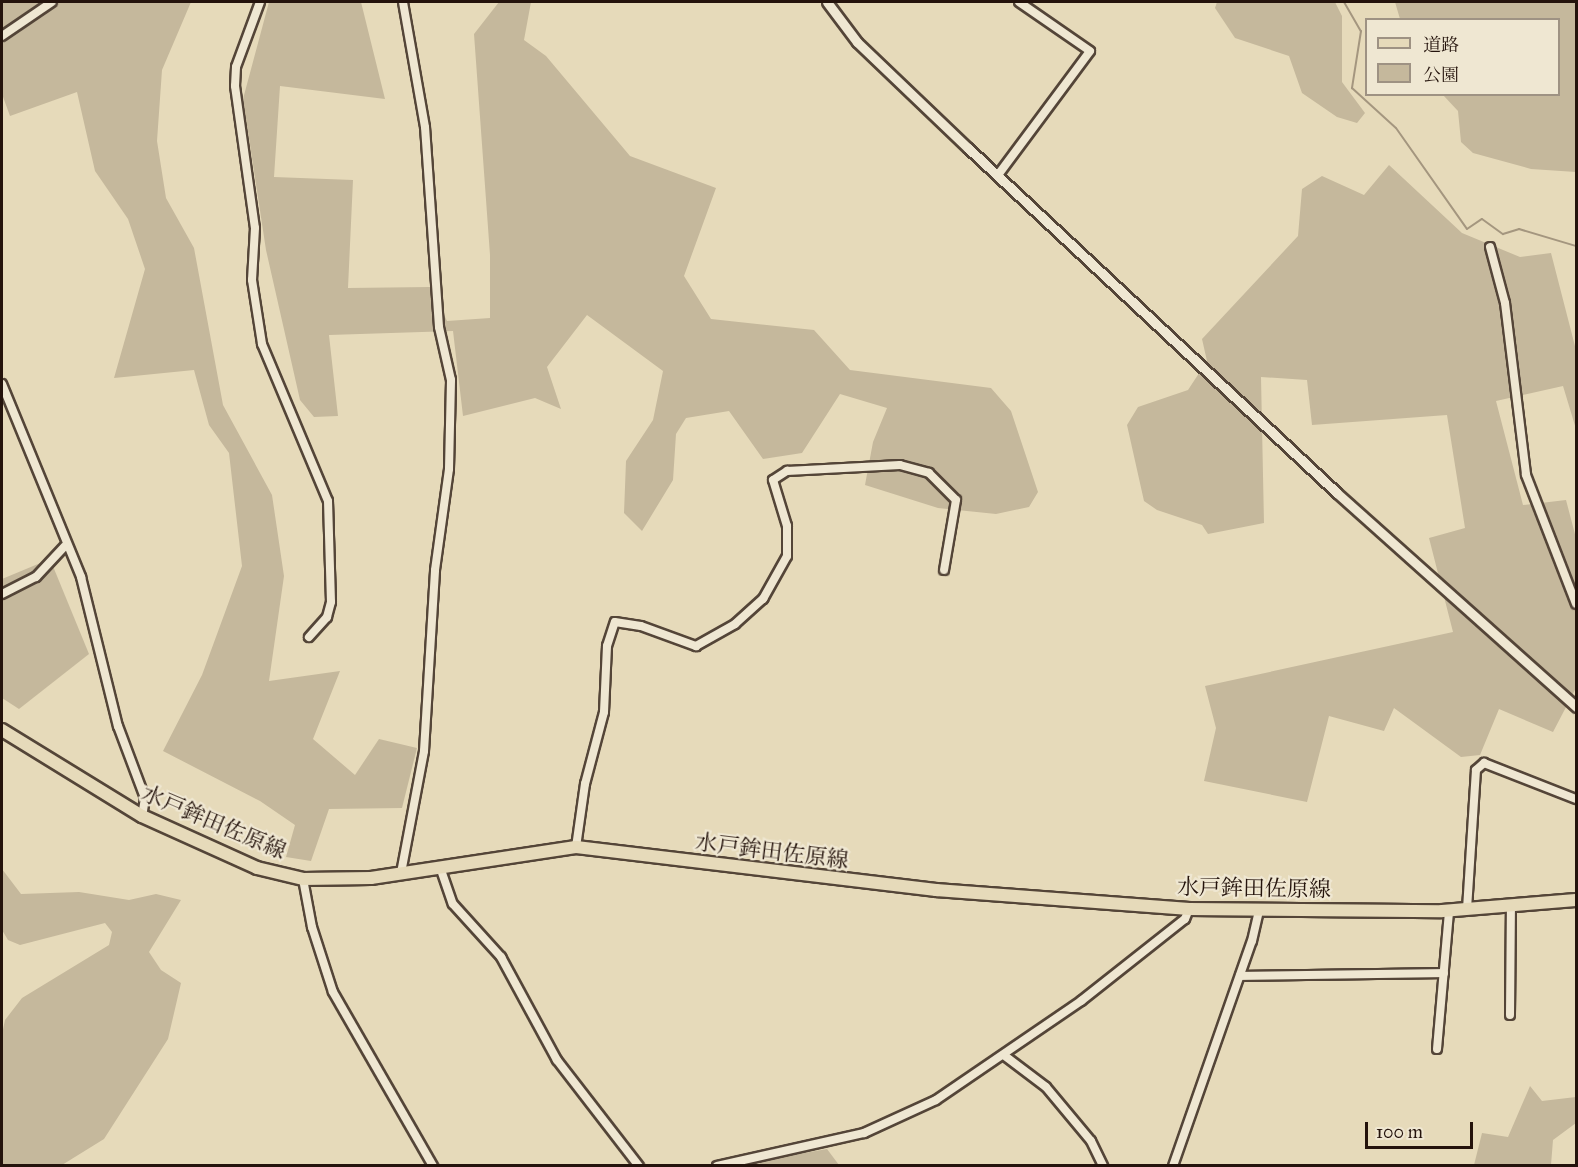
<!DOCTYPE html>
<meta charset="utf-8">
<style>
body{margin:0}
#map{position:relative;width:1578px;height:1167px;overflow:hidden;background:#e6daba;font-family:"IM FELL Great Primer","Noto Serif JP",serif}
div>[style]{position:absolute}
.green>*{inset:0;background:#c5b89c}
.stream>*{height:2px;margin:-1px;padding:0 1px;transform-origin:1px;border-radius:1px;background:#a4967f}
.roads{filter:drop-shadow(2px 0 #544538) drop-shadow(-2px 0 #544538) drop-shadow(0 2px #544538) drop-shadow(0 -2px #544538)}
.minor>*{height:8px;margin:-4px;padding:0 4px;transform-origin:4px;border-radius:4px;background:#efe7d2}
.tertiary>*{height:9px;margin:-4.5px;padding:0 4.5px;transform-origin:4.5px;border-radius:4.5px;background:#efe7d2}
.primary>*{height:12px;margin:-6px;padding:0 6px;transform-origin:6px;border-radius:6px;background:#e6daba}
span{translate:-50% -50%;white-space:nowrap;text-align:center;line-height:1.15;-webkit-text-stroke:4.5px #efe7d2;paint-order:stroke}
.street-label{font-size:22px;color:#24130c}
.frame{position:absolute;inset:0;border:3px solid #24130c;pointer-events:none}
.legend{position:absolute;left:1365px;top:18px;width:195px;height:78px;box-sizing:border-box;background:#efe7d2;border:2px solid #9e9283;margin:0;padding:8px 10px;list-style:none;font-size:18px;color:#24130c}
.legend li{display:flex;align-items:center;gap:12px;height:30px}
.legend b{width:30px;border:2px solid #9e9283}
.scale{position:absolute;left:1365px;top:1122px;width:108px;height:27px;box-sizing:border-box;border:3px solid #24130c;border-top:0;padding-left:8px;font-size:18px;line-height:21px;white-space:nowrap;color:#24130c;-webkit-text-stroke:4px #efe7d2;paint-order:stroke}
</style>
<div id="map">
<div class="green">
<div style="clip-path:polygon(2px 2px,191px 2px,162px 70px,157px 141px,166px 198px,194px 248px,223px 405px,272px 495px,284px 576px,269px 681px,340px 671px,313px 739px,355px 775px,379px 739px,417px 748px,402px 808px,329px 809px,311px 861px,286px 857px,295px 825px,260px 801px,163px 751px,202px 675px,242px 566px,229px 453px,209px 425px,194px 370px,114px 378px,145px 269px,128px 219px,95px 171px,77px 92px,10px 116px,2px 94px)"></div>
<div style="clip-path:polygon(269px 2px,361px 2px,385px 99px,280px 86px,274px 177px,353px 180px,348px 288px,430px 287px,447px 321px,490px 318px,490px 255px,474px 34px,499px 2px,531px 2px,524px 40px,546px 56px,630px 156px,716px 188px,684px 276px,711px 319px,814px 330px,850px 370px,991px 388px,1011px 411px,1038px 492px,1029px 507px,996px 514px,938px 508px,865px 485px,873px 442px,887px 408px,840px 394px,802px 453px,763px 459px,729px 411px,686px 418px,676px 434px,673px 480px,642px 531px,624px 513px,626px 461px,653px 420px,663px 371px,587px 315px,547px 367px,561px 409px,535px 398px,463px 416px,453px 331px,329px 335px,338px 416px,314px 417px,300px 400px,266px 250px,243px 99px)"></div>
<div style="clip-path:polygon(1217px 2px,1335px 2px,1342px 16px,1342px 82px,1365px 113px,1357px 123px,1337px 117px,1302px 93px,1289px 56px,1235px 38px,1215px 8px)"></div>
<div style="clip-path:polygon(1395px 2px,1576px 2px,1576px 172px,1531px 169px,1473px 153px,1461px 142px,1458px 111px,1443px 95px,1558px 94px,1558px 20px,1400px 19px)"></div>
<div style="clip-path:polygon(1389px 165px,1462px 233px,1520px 257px,1551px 253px,1576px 350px,1576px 429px,1563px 386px,1496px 401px,1523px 505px,1566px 500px,1576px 538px,1576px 688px,1553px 732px,1499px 709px,1480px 755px,1461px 757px,1394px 708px,1384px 731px,1329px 716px,1307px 802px,1204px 781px,1216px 728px,1205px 686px,1453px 632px,1429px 538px,1465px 528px,1447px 415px,1312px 425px,1307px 380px,1261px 377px,1264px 523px,1208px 534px,1202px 525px,1157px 510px,1144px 501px,1127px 425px,1138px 407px,1188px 390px,1207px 361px,1202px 339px,1298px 236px,1302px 189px,1322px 176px,1364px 195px)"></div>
<div style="clip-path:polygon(50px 559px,89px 654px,19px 709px,2px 698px,2px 579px)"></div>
<div style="clip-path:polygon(2px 869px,21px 894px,79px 892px,129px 900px,156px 894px,181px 900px,149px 952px,161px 970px,181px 983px,168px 1039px,104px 1139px,62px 1165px,2px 1165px,2px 1034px,5px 1020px,22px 998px,109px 945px,112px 932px,105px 923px,20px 945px,8px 940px,2px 930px)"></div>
<div style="clip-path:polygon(1530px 1086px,1542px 1101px,1576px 1097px,1576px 1123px,1553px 1140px,1551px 1165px,1474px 1165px,1482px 1133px,1508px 1137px)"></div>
<div style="clip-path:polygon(827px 1149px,839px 1165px,760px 1165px,759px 1161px)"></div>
</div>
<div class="stream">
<div style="left:1344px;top:2px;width:34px;rotate:60deg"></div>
<div style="left:1361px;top:31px;width:58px;rotate:99deg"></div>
<div style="left:1352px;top:88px;width:59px;rotate:42.3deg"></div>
<div style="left:1396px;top:128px;width:123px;rotate:54.9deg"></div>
<div style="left:1467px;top:229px;width:18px;rotate:-34deg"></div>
<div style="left:1482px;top:219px;width:26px;rotate:36deg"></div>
<div style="left:1503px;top:234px;width:17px;rotate:-17deg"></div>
<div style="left:1519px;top:229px;width:59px;rotate:16.6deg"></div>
</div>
<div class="roads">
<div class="minor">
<div style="left:260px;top:2px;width:69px;rotate:110.3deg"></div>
<div style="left:236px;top:67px;width:19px;rotate:93deg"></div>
<div style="left:235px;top:86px;width:143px;rotate:82deg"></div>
<div style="left:255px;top:228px;width:52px;rotate:93.3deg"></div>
<div style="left:252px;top:280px;width:65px;rotate:81.1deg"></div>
<div style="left:262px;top:344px;width:170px;rotate:67.2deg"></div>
<div style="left:328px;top:501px;width:101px;rotate:88.3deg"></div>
<div style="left:331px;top:602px;width:16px;rotate:105deg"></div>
<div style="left:327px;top:617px;width:27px;rotate:132deg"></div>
<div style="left:2px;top:36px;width:60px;rotate:-34.2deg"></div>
<div style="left:998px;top:175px;width:154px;rotate:-53.4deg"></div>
<div style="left:1090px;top:51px;width:86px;rotate:-145.4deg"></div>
<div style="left:1490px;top:247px;width:58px;rotate:75deg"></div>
<div style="left:1505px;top:303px;width:173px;rotate:83deg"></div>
<div style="left:1526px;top:475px;width:138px;rotate:68.8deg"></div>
<div style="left:2px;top:384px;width:209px;rotate:67.7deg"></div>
<div style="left:81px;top:577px;width:154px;rotate:76.1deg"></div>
<div style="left:118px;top:726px;width:77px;rotate:69.4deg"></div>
<div style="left:145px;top:798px;width:18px;rotate:99deg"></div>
<div style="left:2px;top:594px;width:38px;rotate:-27deg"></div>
<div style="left:36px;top:577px;width:42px;rotate:-46.9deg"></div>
<div style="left:576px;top:847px;width:64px;rotate:-81.9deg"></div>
<div style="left:585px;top:784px;width:74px;rotate:-75.2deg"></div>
<div style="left:604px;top:712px;width:66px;rotate:-87.4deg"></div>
<div style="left:607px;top:646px;width:25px;rotate:-72deg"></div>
<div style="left:615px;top:622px;width:26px;rotate:9deg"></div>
<div style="left:641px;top:626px;width:59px;rotate:20deg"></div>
<div style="left:696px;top:646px;width:45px;rotate:-29.4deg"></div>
<div style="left:735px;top:624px;width:38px;rotate:-42deg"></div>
<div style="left:763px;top:599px;width:49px;rotate:-60.8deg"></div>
<div style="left:787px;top:556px;width:30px;rotate:-90deg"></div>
<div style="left:787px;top:526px;width:48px;rotate:-106.9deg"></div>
<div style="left:773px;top:480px;width:17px;rotate:-33deg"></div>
<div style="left:787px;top:471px;width:113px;rotate:-3deg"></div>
<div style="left:900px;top:465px;width:30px;rotate:15deg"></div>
<div style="left:929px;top:473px;width:38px;rotate:45deg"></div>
<div style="left:956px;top:500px;width:71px;rotate:99.7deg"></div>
<div style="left:440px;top:867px;width:39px;rotate:71deg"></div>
<div style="left:453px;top:904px;width:72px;rotate:47.8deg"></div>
<div style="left:501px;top:957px;width:117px;rotate:61.5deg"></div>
<div style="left:557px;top:1060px;width:134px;rotate:52.3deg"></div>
<div style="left:401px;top:873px;width:124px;rotate:-79.3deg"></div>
<div style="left:424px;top:751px;width:181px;rotate:-86.5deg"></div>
<div style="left:435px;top:570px;width:102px;rotate:-82.1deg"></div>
<div style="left:449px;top:469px;width:89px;rotate:-88.7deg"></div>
<div style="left:451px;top:380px;width:54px;rotate:-102.8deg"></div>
<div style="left:439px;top:327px;width:200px;rotate:-94deg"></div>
<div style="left:425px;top:127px;width:127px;rotate:-100deg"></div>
<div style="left:303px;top:879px;width:49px;rotate:79.4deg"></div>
<div style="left:312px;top:927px;width:68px;rotate:72.1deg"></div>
<div style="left:333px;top:992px;width:201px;rotate:60.1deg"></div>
<div style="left:1467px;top:909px;width:139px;rotate:-86.3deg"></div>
<div style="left:1476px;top:770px;width:11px;rotate:-41deg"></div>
<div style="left:1484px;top:763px;width:99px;rotate:21.4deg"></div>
<div style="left:1240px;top:976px;width:204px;rotate:-0.8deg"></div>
<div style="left:1510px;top:1015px;width:110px;rotate:-89.5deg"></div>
<div style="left:1437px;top:1049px;width:139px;rotate:-85deg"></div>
<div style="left:1005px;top:1056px;width:51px;rotate:37.1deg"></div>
<div style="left:1046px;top:1087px;width:70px;rotate:50.2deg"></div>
<div style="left:1091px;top:1141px;width:28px;rotate:64deg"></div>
<div style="left:717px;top:1166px;width:151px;rotate:-12.7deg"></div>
<div style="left:864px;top:1133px;width:79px;rotate:-24.6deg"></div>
<div style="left:936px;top:1100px;width:176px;rotate:-34.3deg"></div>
<div style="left:1081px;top:1001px;width:132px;rotate:-38.3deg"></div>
<div style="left:1185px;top:919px;width:11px;rotate:-68deg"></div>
<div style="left:1173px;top:1166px;width:238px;rotate:-70.7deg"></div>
<div style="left:1252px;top:941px;width:32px;rotate:-77deg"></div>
</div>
<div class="tertiary">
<div style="left:827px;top:2px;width:50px;rotate:53.1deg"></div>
<div style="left:857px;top:42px;width:153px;rotate:43.7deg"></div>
<div style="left:968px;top:148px;width:505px;rotate:43.07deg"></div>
<div style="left:1337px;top:493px;width:321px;rotate:41.8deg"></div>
</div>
<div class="primary">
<div style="left:2px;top:730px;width:164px;rotate:31.6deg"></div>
<div style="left:142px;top:816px;width:126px;rotate:24.3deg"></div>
<div style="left:257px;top:868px;width:47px;rotate:13.4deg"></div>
<div style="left:303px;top:879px;width:68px;rotate:-0.8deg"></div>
<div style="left:371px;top:878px;width:207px;rotate:-8.6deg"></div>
<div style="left:576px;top:847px;width:363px;rotate:6.8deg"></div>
<div style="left:936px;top:890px;width:254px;rotate:4.3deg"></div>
<div style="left:1189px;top:909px;width:253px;rotate:0.5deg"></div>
<div style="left:1442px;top:911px;width:134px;rotate:-4.7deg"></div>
</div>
</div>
<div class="street-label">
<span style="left:214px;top:822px;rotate:23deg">水戸鉾田佐原線</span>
<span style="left:772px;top:851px;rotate:7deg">水戸鉾田佐原線</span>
<span style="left:1254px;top:888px;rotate:1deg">水戸鉾田佐原線</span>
</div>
<div class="frame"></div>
<ul class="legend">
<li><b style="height:8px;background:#e6daba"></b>道路</li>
<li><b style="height:16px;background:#c5b89c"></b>公園</li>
</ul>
<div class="scale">100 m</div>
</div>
